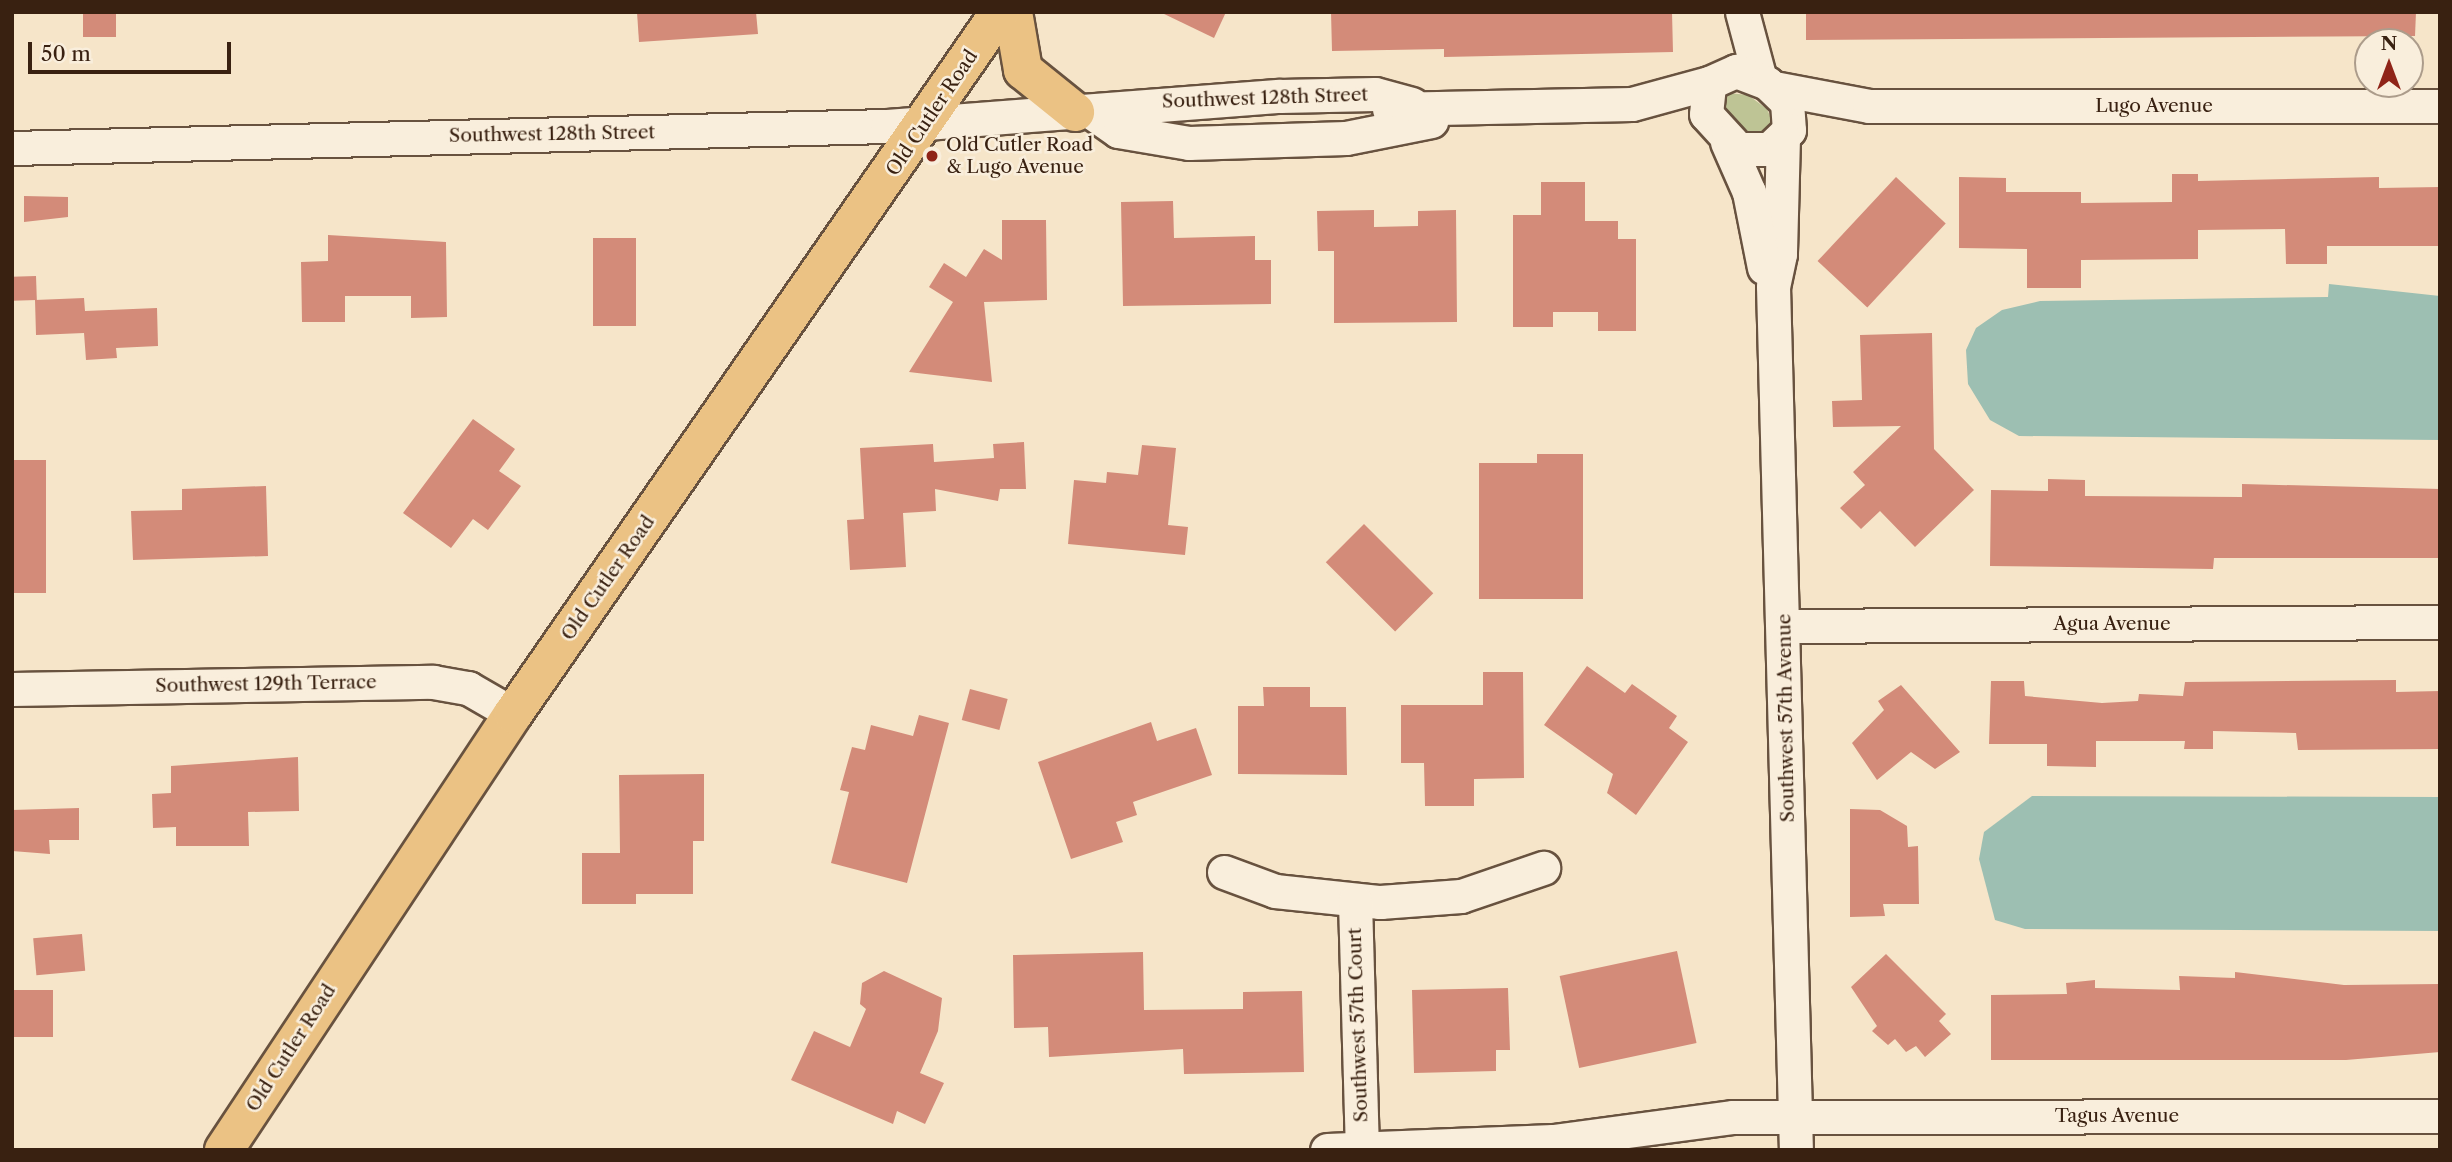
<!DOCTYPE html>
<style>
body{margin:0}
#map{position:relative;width:2452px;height:1162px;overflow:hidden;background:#f6e5c9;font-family:"Libre Caslon Text",serif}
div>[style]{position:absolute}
.green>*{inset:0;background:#bec495}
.water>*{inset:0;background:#9dbfb2}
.building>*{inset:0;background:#d38b79;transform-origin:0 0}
.roads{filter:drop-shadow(2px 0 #68523f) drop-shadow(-2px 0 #68523f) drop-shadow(0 2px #68523f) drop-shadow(0 -2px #68523f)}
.minor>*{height:33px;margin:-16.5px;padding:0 16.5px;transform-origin:16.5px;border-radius:16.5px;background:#f9eedc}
.major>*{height:38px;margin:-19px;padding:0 19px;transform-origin:19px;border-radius:19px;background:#ebc284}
.dots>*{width:19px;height:19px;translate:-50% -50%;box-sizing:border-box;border:4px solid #f9eedc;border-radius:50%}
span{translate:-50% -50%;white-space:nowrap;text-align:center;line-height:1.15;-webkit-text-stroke:5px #f9eedc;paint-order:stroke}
.street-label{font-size:19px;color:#392111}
.poi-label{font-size:19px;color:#392111}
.left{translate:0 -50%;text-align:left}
.frame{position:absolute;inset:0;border:14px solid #392111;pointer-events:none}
.north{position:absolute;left:2354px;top:28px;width:70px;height:70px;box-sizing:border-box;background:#f9eedc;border:2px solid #ac9c8b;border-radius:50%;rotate:0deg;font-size:19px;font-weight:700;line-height:28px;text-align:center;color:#392111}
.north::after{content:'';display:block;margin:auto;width:24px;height:32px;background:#8f2418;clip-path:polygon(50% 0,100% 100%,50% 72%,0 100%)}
.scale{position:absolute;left:28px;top:42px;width:203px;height:32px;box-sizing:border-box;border:4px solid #392111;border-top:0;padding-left:9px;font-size:21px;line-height:24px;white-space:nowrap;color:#392111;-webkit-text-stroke:5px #f9eedc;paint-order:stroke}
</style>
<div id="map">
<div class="green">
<div style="clip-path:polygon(1728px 93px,1748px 95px,1767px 109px,1772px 121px,1765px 133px,1740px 131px,1723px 111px)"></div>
</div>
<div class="water">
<div style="clip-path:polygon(2329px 284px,2440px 296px,2440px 440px,2019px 436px,1990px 420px,1968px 384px,1966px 350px,1976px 328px,2002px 310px,2040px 301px,2328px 297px)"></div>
<div style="clip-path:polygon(2032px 796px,2440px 797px,2440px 931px,2025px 929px,1995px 920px,1979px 859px,1984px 832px)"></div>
</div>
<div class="building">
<div style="left:83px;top:12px;width:33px;height:25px"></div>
<div style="clip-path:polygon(637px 12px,756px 12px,758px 34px,639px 42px)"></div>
<div style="clip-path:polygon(1160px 12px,1226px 12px,1214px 38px)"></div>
<div style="clip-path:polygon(1331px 12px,1672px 12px,1673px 52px,1444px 57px,1444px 49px,1332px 51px)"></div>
<div style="clip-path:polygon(1806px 12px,2416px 12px,2415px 36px,1806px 40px)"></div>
<div style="clip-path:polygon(2172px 174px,2198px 174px,2198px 181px,2379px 177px,2379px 188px,2440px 187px,2440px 246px,2327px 246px,2327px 264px,2286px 264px,2285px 229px,2198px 230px,2198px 259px,2081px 260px,2081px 288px,2027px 288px,2027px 249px,1959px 248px,1959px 177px,2006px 178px,2006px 192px,2081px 192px,2081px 203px,2172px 202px)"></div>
<div style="left:1896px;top:177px;width:68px;height:115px;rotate:43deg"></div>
<div style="clip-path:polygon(1541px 182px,1585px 182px,1585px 221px,1618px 221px,1618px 239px,1636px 239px,1636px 331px,1598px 331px,1598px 312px,1553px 312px,1553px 327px,1513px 327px,1513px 215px,1541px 215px)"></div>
<div style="clip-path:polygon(24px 196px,68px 197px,68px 217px,24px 222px)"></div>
<div style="clip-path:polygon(1173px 201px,1174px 238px,1255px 236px,1255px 260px,1271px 260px,1271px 304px,1123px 306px,1121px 202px)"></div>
<div style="clip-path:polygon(1374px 210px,1374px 227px,1418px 226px,1418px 211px,1456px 210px,1457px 322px,1334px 323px,1334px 251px,1318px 251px,1317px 211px)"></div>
<div style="clip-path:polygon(1002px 220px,1046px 220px,1047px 300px,984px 302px,992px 382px,909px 372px,953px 302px,929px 287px,944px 263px,966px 277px,984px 249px,1002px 260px)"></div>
<div style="clip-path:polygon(328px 235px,446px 242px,447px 317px,411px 318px,411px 296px,345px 296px,345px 322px,302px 322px,301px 262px,328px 261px)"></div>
<div style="left:593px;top:238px;width:43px;height:88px"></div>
<div style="left:36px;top:276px;width:24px;height:24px;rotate:88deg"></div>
<div style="clip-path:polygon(84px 298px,85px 311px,157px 308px,158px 346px,116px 348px,117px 358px,86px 360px,84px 333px,36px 335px,35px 300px)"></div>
<div style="clip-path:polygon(1932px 333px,1934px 449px,1974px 490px,1915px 547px,1880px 511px,1861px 529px,1840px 508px,1865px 485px,1853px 472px,1901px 426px,1833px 427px,1832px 401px,1862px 400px,1860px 335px)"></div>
<div style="clip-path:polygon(473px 419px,515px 449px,499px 471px,521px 486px,488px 530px,473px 519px,451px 548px,403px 513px)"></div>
<div style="clip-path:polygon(1024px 442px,1026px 489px,1000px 489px,998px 501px,935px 489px,936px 511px,903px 513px,906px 567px,850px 570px,847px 520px,864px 519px,860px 448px,933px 444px,934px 462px,994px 458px,993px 444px)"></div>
<div style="clip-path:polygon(1142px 445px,1176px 448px,1168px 525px,1188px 527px,1185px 555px,1068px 544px,1074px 480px,1106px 483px,1107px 472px,1138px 475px)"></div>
<div style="clip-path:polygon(1537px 454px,1583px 454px,1583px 599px,1479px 599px,1479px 463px,1537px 463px)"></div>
<div style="left:12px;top:460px;width:34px;height:133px"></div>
<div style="clip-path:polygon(2048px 479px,2085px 480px,2085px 496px,2242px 497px,2242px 484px,2440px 489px,2440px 558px,2214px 558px,2213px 569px,1990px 566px,1991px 490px,2048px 491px)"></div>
<div style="clip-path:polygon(266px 486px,268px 556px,133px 560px,131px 511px,182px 510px,182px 489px)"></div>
<div style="left:1364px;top:524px;width:98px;height:54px;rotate:45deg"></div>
<div style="clip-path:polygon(1587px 666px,1625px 693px,1632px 684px,1677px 716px,1669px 728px,1688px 742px,1636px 815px,1607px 793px,1613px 774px,1544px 725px)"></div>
<div style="clip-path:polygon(1483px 672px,1523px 672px,1524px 778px,1474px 779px,1474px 806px,1425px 806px,1424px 763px,1401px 763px,1401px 705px,1483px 705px)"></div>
<div style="clip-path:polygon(2396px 680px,2396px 692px,2440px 691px,2440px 749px,2298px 750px,2296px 733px,2213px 731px,2213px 749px,2184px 749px,2185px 741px,2096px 741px,2096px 767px,2047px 766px,2047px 744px,1989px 744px,1991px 681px,2024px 681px,2025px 696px,2102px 703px,2138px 701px,2139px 694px,2183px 696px,2185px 682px)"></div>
<div style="clip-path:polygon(1901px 685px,1960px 752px,1935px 769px,1911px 752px,1877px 780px,1852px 743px,1884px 710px,1878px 701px)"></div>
<div style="clip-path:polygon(1263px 687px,1310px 687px,1310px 707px,1346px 707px,1347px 775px,1238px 774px,1238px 706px,1264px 706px)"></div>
<div style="left:970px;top:689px;width:39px;height:32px;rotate:15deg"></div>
<div style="clip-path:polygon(919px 715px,949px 723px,907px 883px,831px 863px,849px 792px,840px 790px,852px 747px,865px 750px,871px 725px,913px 736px)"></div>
<div style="clip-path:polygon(1151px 722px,1157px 741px,1196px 728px,1212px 775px,1133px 802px,1137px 815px,1116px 822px,1123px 842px,1071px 859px,1038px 762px)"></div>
<div style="clip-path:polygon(298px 757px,299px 811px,248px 812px,249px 846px,176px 846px,176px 827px,153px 828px,152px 794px,171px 793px,171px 766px)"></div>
<div style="clip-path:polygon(704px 774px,704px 841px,693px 841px,693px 894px,636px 894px,636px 904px,582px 904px,582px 853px,620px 853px,619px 775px)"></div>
<div style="clip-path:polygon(79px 808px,79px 840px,49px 840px,50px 854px,12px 851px,12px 810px)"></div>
<div style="clip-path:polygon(1850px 809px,1880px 810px,1907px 826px,1908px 847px,1918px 846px,1919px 904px,1883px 904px,1885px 916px,1850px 917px)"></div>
<div style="left:82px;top:934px;width:37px;height:49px;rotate:85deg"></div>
<div style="left:1677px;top:951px;width:94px;height:120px;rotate:78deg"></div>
<div style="clip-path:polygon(1143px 952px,1144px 1010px,1243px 1009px,1243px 992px,1302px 991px,1304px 1072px,1184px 1074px,1183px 1049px,1049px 1057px,1048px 1027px,1014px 1028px,1013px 955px)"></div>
<div style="clip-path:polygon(1886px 954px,1946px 1014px,1939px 1021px,1951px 1034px,1925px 1057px,1916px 1046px,1906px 1052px,1895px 1039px,1888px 1045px,1872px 1031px,1877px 1026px,1851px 987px)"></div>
<div style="clip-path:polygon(884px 971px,942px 998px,938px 1031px,920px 1073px,944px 1083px,925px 1124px,897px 1111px,893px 1124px,791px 1080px,814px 1031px,850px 1047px,866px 1009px,860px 1004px,862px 983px)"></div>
<div style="clip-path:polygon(2235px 972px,2344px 985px,2440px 984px,2440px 1052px,2346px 1060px,1991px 1060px,1991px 995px,2067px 994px,2066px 983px,2095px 980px,2095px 988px,2180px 990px,2179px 976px,2235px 978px)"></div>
<div style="clip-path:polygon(1508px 988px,1510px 1050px,1496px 1050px,1496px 1071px,1414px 1073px,1412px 990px)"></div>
<div style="left:12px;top:990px;width:41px;height:47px"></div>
</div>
<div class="roads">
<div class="minor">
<div style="left:1742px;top:12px;width:69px;rotate:75deg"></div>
<div style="left:1736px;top:71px;width:33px;rotate:21deg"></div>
<div style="left:1767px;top:83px;width:28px;rotate:44deg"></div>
<div style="left:1787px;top:102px;width:28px;rotate:86deg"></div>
<div style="left:1789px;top:130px;width:28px;rotate:136deg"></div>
<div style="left:1769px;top:149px;width:31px;rotate:180deg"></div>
<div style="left:1738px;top:149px;width:47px;rotate:-132.4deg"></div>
<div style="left:1706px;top:114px;width:31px;rotate:-84deg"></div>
<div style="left:1709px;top:83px;width:30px;rotate:-24deg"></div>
<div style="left:1774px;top:88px;width:97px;rotate:10.7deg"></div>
<div style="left:1869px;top:106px;width:571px"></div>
<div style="left:1389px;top:109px;width:243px;rotate:-1.2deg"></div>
<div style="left:1632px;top:104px;width:80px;rotate:-15.3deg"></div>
<div style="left:1091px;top:112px;width:33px;rotate:35deg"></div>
<div style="left:1118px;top:131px;width:72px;rotate:9.6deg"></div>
<div style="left:1189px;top:143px;width:157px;rotate:-1.8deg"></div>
<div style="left:1346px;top:138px;width:87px;rotate:-11.3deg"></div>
<div style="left:1783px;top:137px;width:117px;rotate:91.5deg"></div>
<div style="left:1780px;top:254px;width:33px;rotate:102deg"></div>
<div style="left:1773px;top:286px;width:864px;rotate:88.48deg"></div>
<div style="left:1727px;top:142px;width:55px;rotate:66.3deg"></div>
<div style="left:1749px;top:192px;width:77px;rotate:78.8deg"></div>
<div style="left:12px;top:148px;width:875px;rotate:-1.44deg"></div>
<div style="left:887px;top:126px;width:394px;rotate:-4.4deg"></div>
<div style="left:1280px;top:96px;width:95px;rotate:-1.2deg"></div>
<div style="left:1375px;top:94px;width:38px;rotate:15deg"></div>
<div style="left:1784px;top:626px;width:656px;rotate:-0.35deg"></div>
<div style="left:12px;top:689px;width:421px;rotate:-1deg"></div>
<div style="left:433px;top:682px;width:36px;rotate:10deg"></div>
<div style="left:468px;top:688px;width:52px;rotate:30deg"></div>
<div style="left:1224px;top:872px;width:54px;rotate:20.4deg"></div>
<div style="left:1275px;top:891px;width:106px;rotate:6deg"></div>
<div style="left:1380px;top:902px;width:81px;rotate:-4.2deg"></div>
<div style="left:1461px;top:896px;width:87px;rotate:-18.9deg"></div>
<div style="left:1355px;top:901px;width:248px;rotate:88.4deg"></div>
<div style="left:1327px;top:1150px;width:226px;rotate:-2.3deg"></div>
<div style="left:1553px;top:1141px;width:182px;rotate:-7.6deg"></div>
<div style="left:1733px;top:1117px;width:707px;rotate:-0.08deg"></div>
</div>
<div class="major">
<div style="left:1013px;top:12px;width:59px;rotate:80.2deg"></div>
<div style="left:1023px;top:70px;width:67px;rotate:38.9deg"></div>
<div style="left:224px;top:1150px;width:523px;rotate:-56.46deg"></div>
<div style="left:513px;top:714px;width:854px;rotate:-55.25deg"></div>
</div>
</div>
<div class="dots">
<div style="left:932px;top:156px;background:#8f2418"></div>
</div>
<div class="street-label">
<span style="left:1265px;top:98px;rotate:-2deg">Southwest 128th Street</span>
<span style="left:2154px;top:106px">Lugo Avenue</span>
<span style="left:932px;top:113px;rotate:-56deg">Old Cutler Road</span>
<span style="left:552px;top:134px;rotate:-1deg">Southwest 128th Street</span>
<span style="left:608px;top:578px;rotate:-55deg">Old Cutler Road</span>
<span style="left:2112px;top:624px">Agua Avenue</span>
<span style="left:266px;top:684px;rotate:-1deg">Southwest 129th Terrace</span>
<span style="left:1786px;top:718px;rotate:-91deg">Southwest 57th Avenue</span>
<span style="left:1358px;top:1025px;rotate:-92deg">Southwest 57th Court</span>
<span style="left:291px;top:1048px;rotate:-57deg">Old Cutler Road</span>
<span style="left:2117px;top:1116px">Tagus Avenue</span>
</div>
<div class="poi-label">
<span class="left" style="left:946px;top:156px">Old Cutler Road<br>&amp; Lugo Avenue</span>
</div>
<div class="frame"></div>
<div class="north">N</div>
<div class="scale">50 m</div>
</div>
